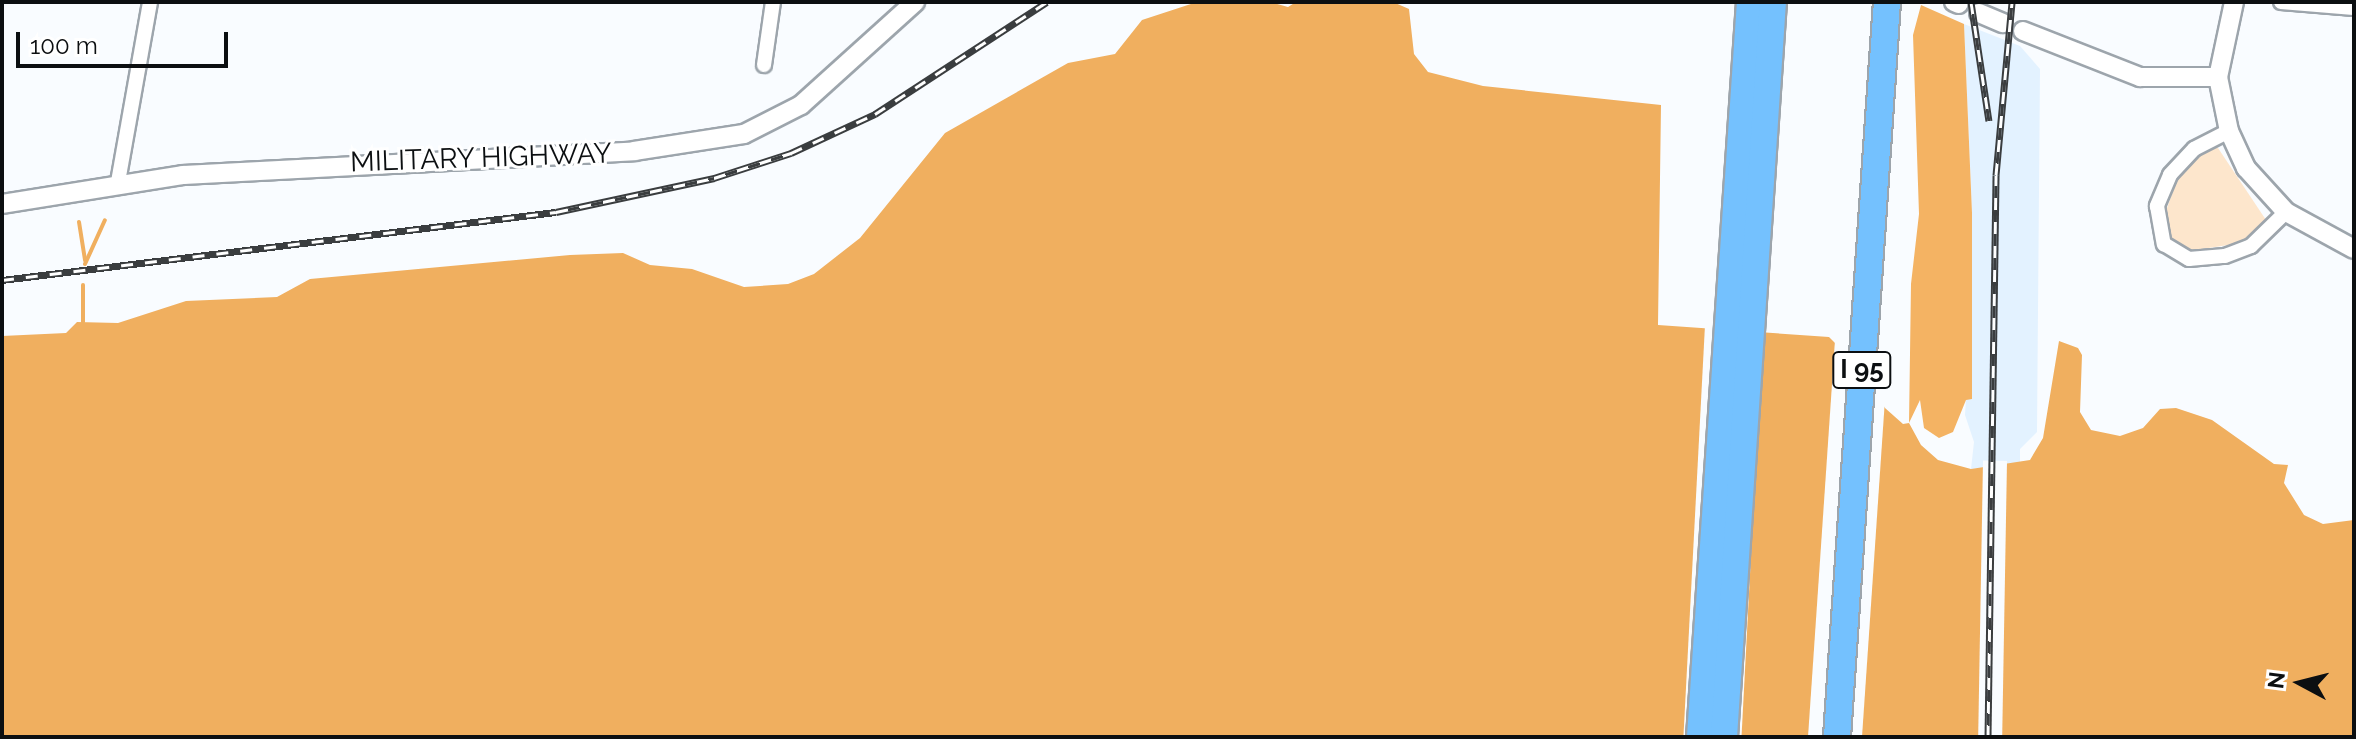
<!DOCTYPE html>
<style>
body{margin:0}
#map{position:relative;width:2356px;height:739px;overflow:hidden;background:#f9fcff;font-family:Raleway,sans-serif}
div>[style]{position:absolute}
.built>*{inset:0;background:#e3f2ff}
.green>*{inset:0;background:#fde6cc}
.forest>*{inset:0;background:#f4b363}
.water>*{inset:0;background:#f0af5f}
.pier>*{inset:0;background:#f9fcff;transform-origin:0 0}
.stream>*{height:4px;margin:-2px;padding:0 2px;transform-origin:2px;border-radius:2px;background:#f0af5f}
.roads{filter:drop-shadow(2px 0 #9da5ac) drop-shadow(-2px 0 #9da5ac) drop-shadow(0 2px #9da5ac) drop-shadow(0 -2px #9da5ac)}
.minor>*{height:14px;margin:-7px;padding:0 7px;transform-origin:7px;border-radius:7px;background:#fff}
.tertiary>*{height:18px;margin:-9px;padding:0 9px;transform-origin:9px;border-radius:9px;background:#fff}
.motorway>*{height:26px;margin:-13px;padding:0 13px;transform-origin:13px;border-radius:13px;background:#74c1fe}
.rail>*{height:7px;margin-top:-3.5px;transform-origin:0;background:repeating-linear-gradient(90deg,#fff 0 12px,#3a3d3f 0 24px);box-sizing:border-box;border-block:2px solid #3a3d3f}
span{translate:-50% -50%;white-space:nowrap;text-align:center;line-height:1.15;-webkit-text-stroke:6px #fff;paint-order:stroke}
.shield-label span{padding:2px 6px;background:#fff;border:2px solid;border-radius:6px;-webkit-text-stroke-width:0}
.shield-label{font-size:26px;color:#0c0f11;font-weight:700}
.street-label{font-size:28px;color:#0c0f11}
.frame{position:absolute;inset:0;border:4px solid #0c0f11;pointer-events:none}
.north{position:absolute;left:2260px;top:643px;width:80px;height:80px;-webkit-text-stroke:6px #fff;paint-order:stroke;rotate:277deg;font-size:22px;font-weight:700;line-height:32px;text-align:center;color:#0c0f11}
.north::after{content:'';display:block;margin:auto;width:28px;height:36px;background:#0c0f11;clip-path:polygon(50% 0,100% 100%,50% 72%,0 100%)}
.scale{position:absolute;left:16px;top:32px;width:212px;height:36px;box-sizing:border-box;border:4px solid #0c0f11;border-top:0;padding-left:10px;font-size:24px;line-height:28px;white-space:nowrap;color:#0c0f11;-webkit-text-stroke:6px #fff;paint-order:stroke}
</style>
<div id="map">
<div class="built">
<div style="clip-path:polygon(1964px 24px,2020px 46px,2040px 69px,2037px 432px,2020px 449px,2020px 464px,1971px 469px,1974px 442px,1965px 415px,1966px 399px,1972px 399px,1972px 213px)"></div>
</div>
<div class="green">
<div style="clip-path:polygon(2211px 147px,2218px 148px,2266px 220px,2241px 243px,2189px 251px,2171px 239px,2165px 214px,2181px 168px)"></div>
</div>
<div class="forest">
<div style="clip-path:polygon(1921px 5px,1964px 24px,1972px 213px,1972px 399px,1966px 400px,1953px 432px,1939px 438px,1924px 428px,1920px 400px,1909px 423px,1911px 284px,1919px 214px,1913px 35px)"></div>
</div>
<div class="water">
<div style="clip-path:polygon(1197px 2px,1270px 2px,1288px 7px,1296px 2px,1393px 2px,1409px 9px,1414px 54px,1428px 72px,1483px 86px,1661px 105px,1658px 325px,1829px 337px,1861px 369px,1885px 408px,1903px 424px,1909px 423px,1921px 445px,1938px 460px,1971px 469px,2030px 460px,2043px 438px,2059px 341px,2078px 348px,2082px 355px,2080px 412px,2091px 430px,2120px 436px,2143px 428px,2160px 409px,2176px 408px,2212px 420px,2274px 464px,2288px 465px,2284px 483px,2304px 515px,2323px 524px,2354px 520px,2354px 737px,2px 737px,2px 336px,66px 333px,77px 322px,118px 323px,186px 301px,277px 297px,310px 279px,570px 255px,623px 253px,650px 265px,692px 269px,744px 287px,788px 284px,814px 274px,860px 238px,945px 133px,1068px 63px,1115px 54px,1142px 20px)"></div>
</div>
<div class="pier">
<div style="left:1705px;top:325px;width:58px;height:413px;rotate:3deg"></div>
<div style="clip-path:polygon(1835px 340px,1864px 366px,1885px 399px,1862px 737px,1808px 737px)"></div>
<div style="left:2007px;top:461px;width:276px;height:24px;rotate:91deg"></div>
</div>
<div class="stream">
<div style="left:79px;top:222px;width:39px;rotate:81deg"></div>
<div style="left:85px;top:264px;width:48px;rotate:-65.6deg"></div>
<div style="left:83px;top:285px;width:37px;rotate:90deg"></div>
</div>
<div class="roads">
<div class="minor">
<div style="left:2281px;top:2px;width:73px;rotate:4.7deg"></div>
<div style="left:764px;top:65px;width:64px;rotate:-81.9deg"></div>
<div style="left:2229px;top:131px;width:39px;rotate:153deg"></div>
<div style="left:2194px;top:149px;width:35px;rotate:133deg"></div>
<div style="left:2170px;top:175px;width:34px;rotate:113deg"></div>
<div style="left:2157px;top:206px;width:39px;rotate:80deg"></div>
<div style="left:2164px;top:244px;width:29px;rotate:31deg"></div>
<div style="left:2189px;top:259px;width:36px;rotate:-5deg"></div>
<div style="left:2225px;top:256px;width:28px;rotate:-21deg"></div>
<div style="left:2251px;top:246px;width:49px;rotate:-44.2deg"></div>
<div style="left:118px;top:182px;width:183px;rotate:-79.9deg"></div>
</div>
<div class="tertiary">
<div style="left:1954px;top:2px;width:5px;rotate:22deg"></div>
<div style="left:2234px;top:2px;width:77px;rotate:102deg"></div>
<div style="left:2218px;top:77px;width:55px;rotate:78.5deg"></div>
<div style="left:2229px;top:131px;width:41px;rotate:65.3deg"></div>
<div style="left:2246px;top:168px;width:59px;rotate:47.7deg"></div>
<div style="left:2286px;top:212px;width:77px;rotate:28.6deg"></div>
<div style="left:1979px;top:13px;width:26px;rotate:23deg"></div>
<div style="left:2023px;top:31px;width:126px;rotate:21.5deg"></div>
<div style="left:2140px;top:77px;width:78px"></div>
<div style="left:2px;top:204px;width:183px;rotate:-9.1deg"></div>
<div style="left:183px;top:175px;width:452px;rotate:-3deg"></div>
<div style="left:634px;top:151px;width:111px;rotate:-8.8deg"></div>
<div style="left:744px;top:134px;width:64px;rotate:-27deg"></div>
<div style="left:801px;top:105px;width:154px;rotate:-42.1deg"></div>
</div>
<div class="motorway">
<div style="left:1700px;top:737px;width:737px;rotate:-86.11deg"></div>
<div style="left:1724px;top:737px;width:737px;rotate:-86.19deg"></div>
<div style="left:1837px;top:737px;width:737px;rotate:-86.11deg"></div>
</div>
</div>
<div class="rail">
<div style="left:1971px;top:2px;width:120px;rotate:81.4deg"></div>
<div style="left:2px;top:280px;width:558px;rotate:-7deg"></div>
<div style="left:556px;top:212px;width:162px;rotate:-12.1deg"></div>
<div style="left:714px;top:178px;width:81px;rotate:-18deg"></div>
<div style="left:791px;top:153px;width:93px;rotate:-24.9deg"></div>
<div style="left:875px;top:114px;width:205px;rotate:-33.1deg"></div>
<div style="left:1988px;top:737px;width:562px;rotate:-89.18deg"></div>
<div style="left:1996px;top:175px;width:174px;rotate:-84.7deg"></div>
</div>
<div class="shield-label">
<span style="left:1862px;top:370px">I 95</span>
</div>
<div class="street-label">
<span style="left:481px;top:158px;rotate:-2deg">MILITARY HIGHWAY</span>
</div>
<div class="frame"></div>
<div class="north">N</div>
<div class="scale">100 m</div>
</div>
